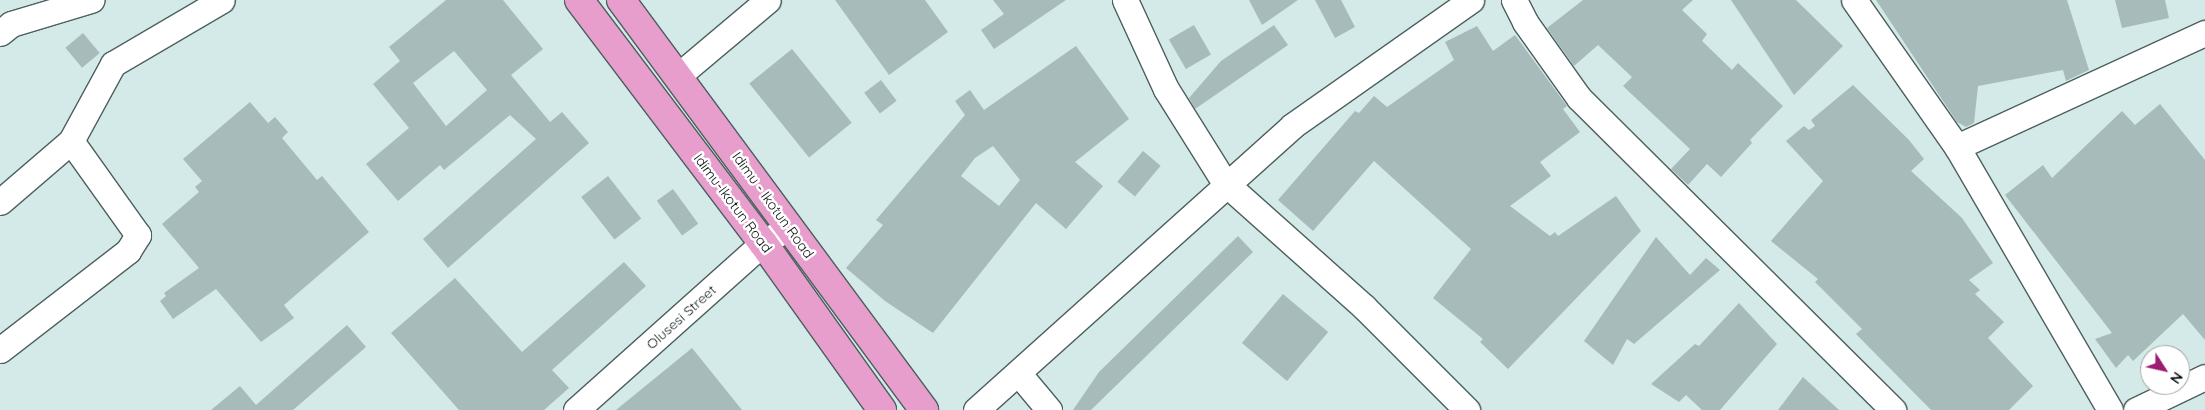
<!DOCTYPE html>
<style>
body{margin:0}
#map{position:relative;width:2205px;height:410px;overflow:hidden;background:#d4eae8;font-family:Quicksand,sans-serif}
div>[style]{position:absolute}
.building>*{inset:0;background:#a6bbba;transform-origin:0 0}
.roads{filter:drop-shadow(1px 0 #4d605f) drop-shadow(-1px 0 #4d605f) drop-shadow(0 1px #4d605f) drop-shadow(0 -1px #4d605f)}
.minor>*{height:25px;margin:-12.5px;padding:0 12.5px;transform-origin:12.5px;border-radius:12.5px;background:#fff}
.major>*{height:28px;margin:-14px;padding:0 14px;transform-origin:14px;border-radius:14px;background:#e89ecc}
span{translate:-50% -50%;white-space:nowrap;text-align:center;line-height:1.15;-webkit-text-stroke:5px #fff;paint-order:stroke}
.street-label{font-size:14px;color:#0b1312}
.north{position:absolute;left:2140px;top:345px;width:50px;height:50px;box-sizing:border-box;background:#fff;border:1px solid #9da1a0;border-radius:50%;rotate:125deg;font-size:14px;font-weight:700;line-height:20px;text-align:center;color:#0b1312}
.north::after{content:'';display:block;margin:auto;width:18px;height:22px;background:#9b1c72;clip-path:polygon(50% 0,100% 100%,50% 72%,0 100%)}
</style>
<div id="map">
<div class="building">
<div style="clip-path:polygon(evenodd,446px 0,503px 0,543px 49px,511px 75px,550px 122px,562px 112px,589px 143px,448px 268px,423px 239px,536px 139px,510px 115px,444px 170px,440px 165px,398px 201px,366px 164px,409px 128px,373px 84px,400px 61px,389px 47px,446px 0,454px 51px,487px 90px,446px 126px,413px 83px,454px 51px)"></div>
<div style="clip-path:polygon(835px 0,925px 0,948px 32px,889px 75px)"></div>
<div style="clip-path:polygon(993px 0,1066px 0,994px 49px,981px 30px,1004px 14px)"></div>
<div style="clip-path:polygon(1249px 0,1298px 0,1262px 25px)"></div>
<div style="clip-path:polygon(1315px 0,1341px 0,1355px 27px,1335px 38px)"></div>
<div style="clip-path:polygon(1583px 0,1693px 0,1682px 10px,1707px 34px,1702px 41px,1732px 70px,1738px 63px,1783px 106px,1750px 140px,1752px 143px,1721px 177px,1707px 164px,1688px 185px,1671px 169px,1690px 149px,1623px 86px,1632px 77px,1598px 45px,1574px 66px,1547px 28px)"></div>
<div style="clip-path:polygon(1731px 0,1796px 0,1843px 46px,1794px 95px)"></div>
<div style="clip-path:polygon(1876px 0,2067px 0,2089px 70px,2066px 81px,2063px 70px,1978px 86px,1974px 123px,1966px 127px,1957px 122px)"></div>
<div style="clip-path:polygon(2115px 0,2165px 0,2169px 18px,2122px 28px)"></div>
<div style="left:1194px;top:25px;width:34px;height:29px;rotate:60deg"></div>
<div style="clip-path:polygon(1274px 25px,1288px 45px,1195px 109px,1189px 98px,1221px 61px)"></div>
<div style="clip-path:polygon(1477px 26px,1493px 51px,1515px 35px,1567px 106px,1563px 109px,1580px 132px,1540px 162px,1551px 176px,1510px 206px,1550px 236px,1555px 232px,1558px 236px,1616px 196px,1641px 231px,1508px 369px,1480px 342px,1483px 339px,1433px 298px,1471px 249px,1374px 161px,1313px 231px,1278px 200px,1355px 111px,1359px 113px,1374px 96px,1387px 107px,1454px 60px,1445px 42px)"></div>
<div style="left:83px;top:33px;width:26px;height:23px;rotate:50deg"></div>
<div style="clip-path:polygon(evenodd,1076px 46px,1129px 119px,1075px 162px,1103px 186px,1066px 229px,1036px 203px,933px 333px,885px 301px,846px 268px,883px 225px,876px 220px,965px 115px,955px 101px,970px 90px,984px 110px,1076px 46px,993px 146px,1020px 180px,999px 206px,961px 176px,975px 158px,993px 146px)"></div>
<div style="left:792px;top:49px;width:95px;height:55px;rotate:51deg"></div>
<div style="left:881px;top:80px;width:26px;height:21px;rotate:53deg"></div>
<div style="clip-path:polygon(1853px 85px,1909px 140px,1924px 159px,1911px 171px,1962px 218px,1993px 263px,1969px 280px,1980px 290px,1975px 294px,2004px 322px,1988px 338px,2033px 386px,2009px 410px,1931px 410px,1856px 334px,1862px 329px,1815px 282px,1818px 279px,1771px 241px,1823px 181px,1786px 141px,1804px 126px,1809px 130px,1815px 126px,1811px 120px)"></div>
<div style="clip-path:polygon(250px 102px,268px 123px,275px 117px,288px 132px,282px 138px,317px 180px,322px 176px,369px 232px,284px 305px,294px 318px,261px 342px,216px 289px,173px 319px,160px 301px,166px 296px,164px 293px,199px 268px,162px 224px,199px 192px,195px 187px,202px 181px,183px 159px)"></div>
<div style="clip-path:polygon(2160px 104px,2205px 160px,2205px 340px,2183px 314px,2133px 361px,2128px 355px,2116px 368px,2095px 339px,2112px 333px,2005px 195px,2043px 165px,2052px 178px,2122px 111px,2135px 125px)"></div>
<div style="left:1143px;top:151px;width:23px;height:40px;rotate:40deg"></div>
<div style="left:608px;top:176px;width:54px;height:34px;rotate:52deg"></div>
<div style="left:673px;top:189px;width:43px;height:20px;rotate:54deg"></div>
<div style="clip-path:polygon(1238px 236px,1253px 252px,1091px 410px,1073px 410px,1099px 372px)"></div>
<div style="clip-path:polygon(1656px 237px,1690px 275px,1706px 258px,1720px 270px,1634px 344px,1627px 339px,1613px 365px,1584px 341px)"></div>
<div style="clip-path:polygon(624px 262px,646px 286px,552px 370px,569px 388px,544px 410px,459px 410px,391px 333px,455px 278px,522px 352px)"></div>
<div style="left:1283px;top:294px;width:59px;height:64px;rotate:40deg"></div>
<div style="clip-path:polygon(1739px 303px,1777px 344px,1720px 410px,1702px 410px,1686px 395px,1679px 402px,1651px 384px,1695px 344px,1699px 346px)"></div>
<div style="clip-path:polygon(347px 325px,366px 347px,293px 410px,211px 410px,240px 386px,256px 405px)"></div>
<div style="clip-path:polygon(692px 348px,742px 410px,616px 410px)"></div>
<div style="clip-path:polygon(1803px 377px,1839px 410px,1778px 410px)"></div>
</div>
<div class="roads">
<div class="minor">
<div style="left:1125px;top:0;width:98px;rotate:65.3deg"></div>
<div style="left:1166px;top:89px;width:111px;rotate:57.9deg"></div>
<div style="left:1225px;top:183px;width:186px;rotate:41.7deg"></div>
<div style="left:1364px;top:307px;width:146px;rotate:45deg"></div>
<div style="left:1514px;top:0;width:25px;rotate:63deg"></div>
<div style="left:1525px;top:22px;width:93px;rotate:54.6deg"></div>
<div style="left:1579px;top:98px;width:443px;rotate:44.8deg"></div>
<div style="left:1854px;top:0;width:179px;rotate:55deg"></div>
<div style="left:1957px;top:147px;width:304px;rotate:59.8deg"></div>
<div style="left:0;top:33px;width:14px;rotate:-39deg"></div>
<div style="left:11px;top:24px;width:84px;rotate:-16.7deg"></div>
<div style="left:679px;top:75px;width:116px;rotate:-40.1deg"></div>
<div style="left:1957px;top:147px;width:273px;rotate:-24.7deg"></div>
<div style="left:0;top:202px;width:94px;rotate:-40.7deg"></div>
<div style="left:71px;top:141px;width:88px;rotate:-61.4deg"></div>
<div style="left:113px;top:64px;width:126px;rotate:-30.4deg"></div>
<div style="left:0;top:350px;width:162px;rotate:-37.7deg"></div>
<div style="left:128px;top:251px;width:19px;rotate:-58deg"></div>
<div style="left:138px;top:235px;width:115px;rotate:-125.5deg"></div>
<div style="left:1019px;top:374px;width:47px;rotate:50.2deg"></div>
<div style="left:576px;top:410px;width:251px;rotate:-41.8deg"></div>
<div style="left:763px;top:243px;width:31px;rotate:-32deg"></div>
<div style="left:976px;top:410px;width:425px;rotate:-41.9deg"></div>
<div style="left:1292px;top:126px;width:219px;rotate:-35.1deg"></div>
<div style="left:2136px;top:410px;width:76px;rotate:-25.6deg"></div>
</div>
<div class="major">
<div style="left:579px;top:0;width:305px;rotate:52.9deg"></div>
<div style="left:763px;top:243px;width:205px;rotate:54.5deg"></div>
<div style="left:621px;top:0;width:510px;rotate:53.53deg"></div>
</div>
</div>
<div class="street-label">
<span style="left:733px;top:203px;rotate:53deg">Idimu-Ikotun Road</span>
<span style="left:773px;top:205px;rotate:54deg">Idimu - Ikotun Road</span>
<span style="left:681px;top:317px;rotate:-42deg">Olusesi Street</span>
</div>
<div class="north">N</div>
</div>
